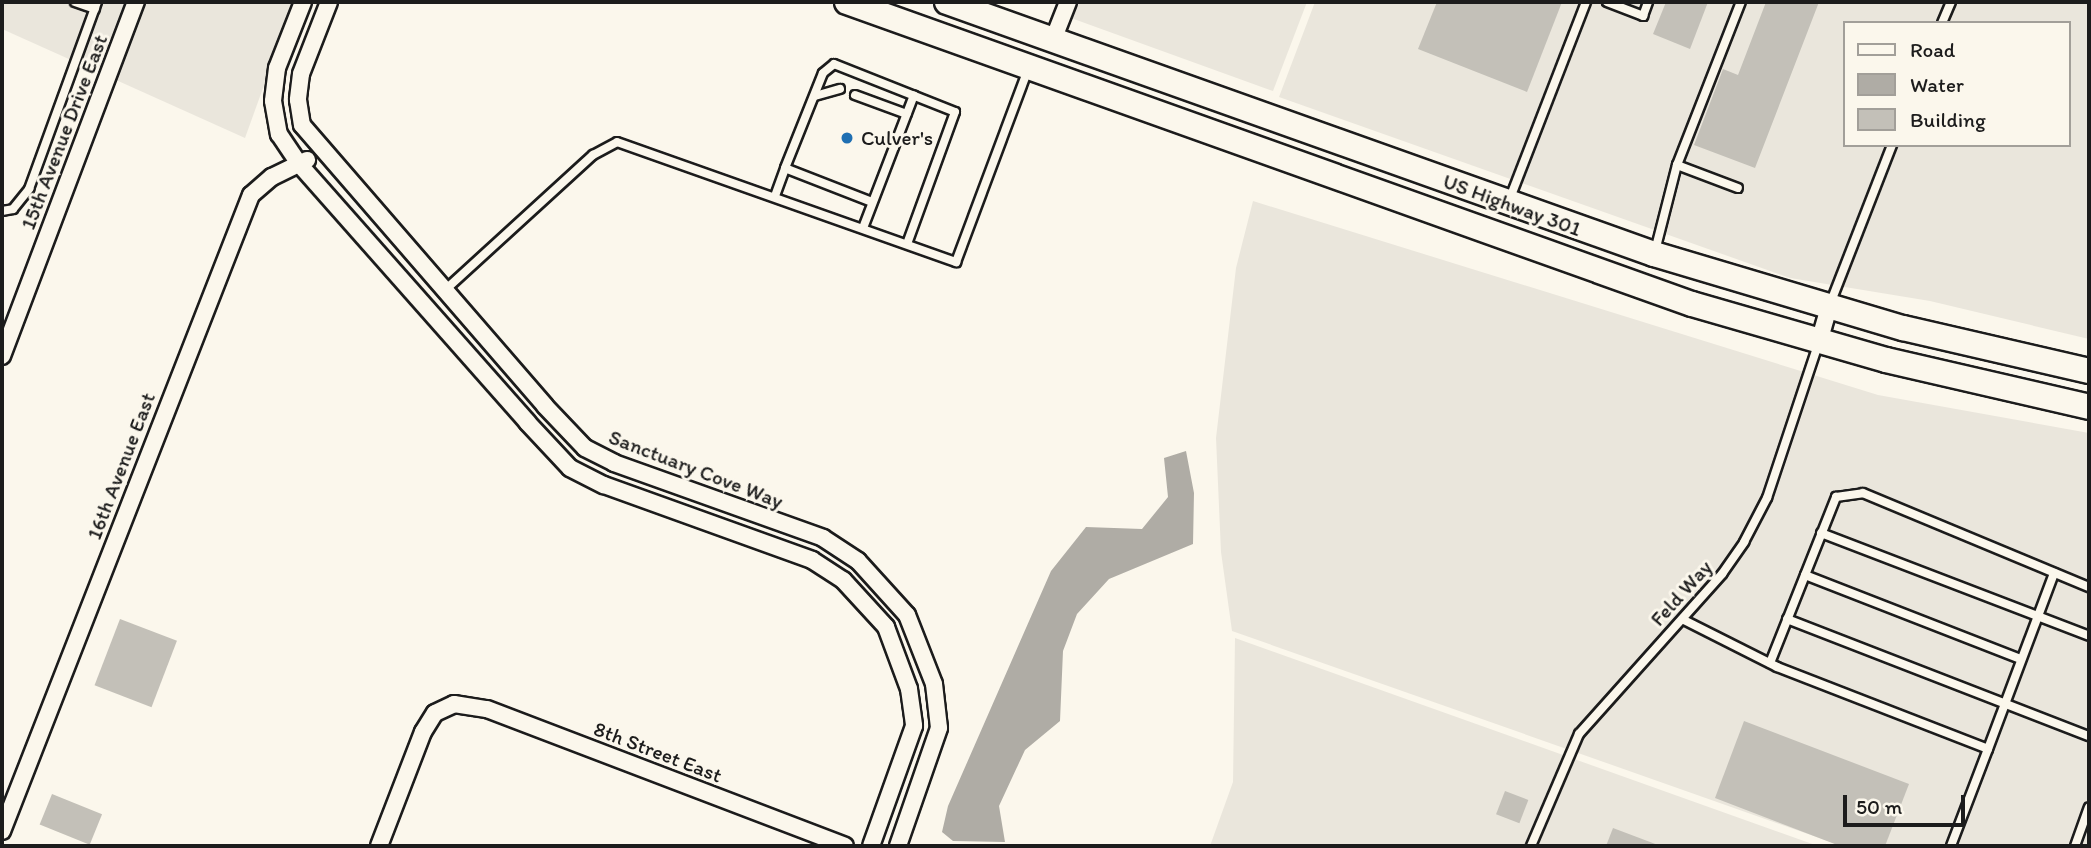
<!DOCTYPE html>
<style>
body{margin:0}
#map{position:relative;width:2091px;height:848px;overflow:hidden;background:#fbf7ec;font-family:Itim,sans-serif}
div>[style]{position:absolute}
.built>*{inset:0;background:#eae6dc}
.water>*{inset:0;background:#afaca5}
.building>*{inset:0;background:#c3c0b8;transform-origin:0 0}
.roads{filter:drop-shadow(2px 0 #1c1c1c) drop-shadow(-2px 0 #1c1c1c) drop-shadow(0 2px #1c1c1c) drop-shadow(0 -2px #1c1c1c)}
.lane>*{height:8px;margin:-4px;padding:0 4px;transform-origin:4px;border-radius:4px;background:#fbf7ec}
.street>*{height:16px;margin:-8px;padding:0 8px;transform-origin:8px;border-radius:8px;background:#fbf7ec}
.primary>*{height:24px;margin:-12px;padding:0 12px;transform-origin:12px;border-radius:12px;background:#fbf7ec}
.dots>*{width:19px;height:19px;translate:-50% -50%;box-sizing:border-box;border:4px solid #fbf7ec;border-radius:50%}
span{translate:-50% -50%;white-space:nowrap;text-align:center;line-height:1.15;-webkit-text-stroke:6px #fbf7ec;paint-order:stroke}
.street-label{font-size:21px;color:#1c1c1c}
.poi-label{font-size:21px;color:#1c1c1c}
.left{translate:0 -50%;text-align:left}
.frame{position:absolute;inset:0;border:4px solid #1c1c1c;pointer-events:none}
.legend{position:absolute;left:1843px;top:21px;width:228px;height:126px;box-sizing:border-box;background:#fbf7ec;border:2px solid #a29f99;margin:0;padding:9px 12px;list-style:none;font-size:21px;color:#1c1c1c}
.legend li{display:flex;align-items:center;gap:14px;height:35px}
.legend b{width:35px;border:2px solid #a29f99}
.scale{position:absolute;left:1843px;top:795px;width:122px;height:32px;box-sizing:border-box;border:4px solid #1c1c1c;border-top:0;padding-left:9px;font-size:21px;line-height:24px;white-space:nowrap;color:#1c1c1c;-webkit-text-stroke:5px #fbf7ec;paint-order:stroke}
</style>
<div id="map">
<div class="built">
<div style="clip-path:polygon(2px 2px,127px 2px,100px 73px,2px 29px)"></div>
<div style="clip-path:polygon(145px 2px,294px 2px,245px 138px,116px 80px)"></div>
<div style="clip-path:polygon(1077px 2px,1307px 2px,1273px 91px,1071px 18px)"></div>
<div style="clip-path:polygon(evenodd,1315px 2px,2089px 2px,2089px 339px,1930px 301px,1790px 278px,1279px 97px,1315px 2px,1844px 23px,2068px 23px,2068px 145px,1844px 145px,1844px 23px)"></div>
<div style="clip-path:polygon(1253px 201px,1878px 395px,2089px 433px,2089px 846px,1842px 846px,1232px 631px,1221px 552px,1216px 438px,1236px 268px)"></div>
<div style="clip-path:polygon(1235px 638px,1818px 846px,1210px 846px,1233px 782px)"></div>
</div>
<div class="water">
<div style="clip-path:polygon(1186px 451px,1194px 493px,1193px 544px,1109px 579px,1077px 614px,1063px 651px,1060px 721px,1025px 750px,999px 806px,1005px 842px,953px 841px,942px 832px,948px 806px,1051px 571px,1086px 527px,1142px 529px,1168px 497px,1164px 458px)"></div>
</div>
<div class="building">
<div style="clip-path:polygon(1437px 2px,1562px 2px,1527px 92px,1418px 49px)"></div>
<div style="clip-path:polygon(1666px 2px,1708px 2px,1690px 49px,1653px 34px)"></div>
<div style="clip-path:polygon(1766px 2px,1819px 2px,1755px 168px,1694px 145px,1723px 69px,1738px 75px)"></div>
<div style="left:120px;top:619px;width:61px;height:71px;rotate:21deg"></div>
<div style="clip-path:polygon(1744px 721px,1909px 784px,1885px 846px,1840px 846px,1715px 798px)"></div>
<div style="left:1505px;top:791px;width:25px;height:25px;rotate:21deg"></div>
<div style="left:52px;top:794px;width:54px;height:33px;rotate:22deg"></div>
<div style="clip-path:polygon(1613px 828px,1658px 845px,1657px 846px,1606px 846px)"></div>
</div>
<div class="roads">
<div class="lane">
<div style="left:75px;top:2px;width:21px;rotate:19deg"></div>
<div style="left:1607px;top:2px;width:39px;rotate:21deg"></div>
<div style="left:1643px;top:16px;width:15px;rotate:-70deg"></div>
<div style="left:1942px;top:23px;width:23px;rotate:-67deg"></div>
<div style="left:855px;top:95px;width:55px;rotate:20.1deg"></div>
<div style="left:815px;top:96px;width:26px;rotate:-16deg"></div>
<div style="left:1677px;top:165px;width:65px;rotate:20.7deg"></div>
<div style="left:775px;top:196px;width:30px;rotate:-70deg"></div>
<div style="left:1510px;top:198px;width:210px;rotate:-68.8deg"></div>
<div style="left:872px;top:202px;width:93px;rotate:-158.7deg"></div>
<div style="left:785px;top:168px;width:102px;rotate:-68.2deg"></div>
<div style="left:823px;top:73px;width:14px;rotate:-39deg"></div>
<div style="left:834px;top:64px;width:130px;rotate:21.6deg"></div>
<div style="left:955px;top:112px;width:140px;rotate:110deg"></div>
<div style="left:2px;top:211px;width:11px;rotate:-10deg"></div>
<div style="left:13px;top:209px;width:26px;rotate:-51deg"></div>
<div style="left:29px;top:189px;width:199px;rotate:-70deg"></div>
<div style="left:863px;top:228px;width:142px;rotate:-69deg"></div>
<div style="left:1655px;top:251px;width:89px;rotate:-75.7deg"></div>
<div style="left:1677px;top:165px;width:175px;rotate:-68.6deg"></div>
<div style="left:444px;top:291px;width:202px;rotate:-42.4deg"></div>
<div style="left:593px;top:155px;width:27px;rotate:-28deg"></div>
<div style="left:617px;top:142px;width:360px;rotate:19.5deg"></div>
<div style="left:956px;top:262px;width:206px;rotate:-69.5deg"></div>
<div style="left:1830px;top:304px;width:171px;rotate:-68.7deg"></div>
<div style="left:1821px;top:533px;width:287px;rotate:21deg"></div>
<div style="left:1805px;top:575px;width:232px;rotate:21.3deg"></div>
<div style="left:1787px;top:619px;width:324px;rotate:21.2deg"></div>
<div style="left:1684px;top:620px;width:104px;rotate:26.8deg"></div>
<div style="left:1777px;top:667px;width:226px;rotate:21.2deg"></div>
<div style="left:1988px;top:749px;width:104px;rotate:110.9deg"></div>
<div style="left:1770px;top:663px;width:179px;rotate:-68.3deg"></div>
<div style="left:1836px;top:497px;width:27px;rotate:-8deg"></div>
<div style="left:1863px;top:493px;width:245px;rotate:22.6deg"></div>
<div style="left:1988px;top:749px;width:188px;rotate:-69.4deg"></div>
<div style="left:1531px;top:846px;width:122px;rotate:-66.8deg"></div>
<div style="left:1579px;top:734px;width:215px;rotate:-48.2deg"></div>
<div style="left:1722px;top:574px;width:39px;rotate:-55deg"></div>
<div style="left:1744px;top:542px;width:50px;rotate:-62.4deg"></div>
<div style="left:1767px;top:498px;width:161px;rotate:-71.6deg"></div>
<div style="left:2075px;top:846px;width:41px;rotate:-70.3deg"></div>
</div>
<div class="street">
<div style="left:303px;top:2px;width:71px;rotate:111.5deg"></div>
<div style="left:277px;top:68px;width:33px;rotate:97deg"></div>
<div style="left:273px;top:101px;width:34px;rotate:80deg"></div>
<div style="left:279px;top:134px;width:37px;rotate:56deg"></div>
<div style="left:300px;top:165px;width:343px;rotate:48.5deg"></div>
<div style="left:527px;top:422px;width:63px;rotate:46.9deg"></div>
<div style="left:570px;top:468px;width:38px;rotate:27deg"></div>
<div style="left:604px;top:485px;width:221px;rotate:19.8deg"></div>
<div style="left:812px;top:560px;width:37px;rotate:33deg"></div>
<div style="left:843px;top:580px;width:64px;rotate:47.5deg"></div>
<div style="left:886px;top:627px;width:66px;rotate:69.6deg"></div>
<div style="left:909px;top:689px;width:37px;rotate:82deg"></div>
<div style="left:914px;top:726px;width:127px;rotate:109.7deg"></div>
<div style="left:329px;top:2px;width:77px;rotate:111.3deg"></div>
<div style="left:301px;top:74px;width:26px;rotate:97deg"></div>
<div style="left:298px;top:100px;width:25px;rotate:81deg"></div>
<div style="left:302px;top:125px;width:371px;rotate:49.1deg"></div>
<div style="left:545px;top:406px;width:58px;rotate:46.4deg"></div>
<div style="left:585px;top:448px;width:33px;rotate:27deg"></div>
<div style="left:614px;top:463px;width:222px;rotate:19.7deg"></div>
<div style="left:823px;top:538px;width:42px;rotate:33.3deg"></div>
<div style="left:858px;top:561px;width:73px;rotate:47.8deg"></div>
<div style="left:907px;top:615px;width:74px;rotate:68.6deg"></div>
<div style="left:934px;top:684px;width:44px;rotate:83.5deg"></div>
<div style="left:939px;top:728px;width:125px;rotate:109.2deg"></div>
<div style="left:1053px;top:40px;width:41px;rotate:-68.5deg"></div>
<div style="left:1819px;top:342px;width:36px;rotate:-74deg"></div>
<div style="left:2px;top:356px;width:379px;rotate:-69.3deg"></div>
<div style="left:2px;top:831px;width:683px;rotate:-68.62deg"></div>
<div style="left:251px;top:195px;width:28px;rotate:-41deg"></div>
<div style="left:272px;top:177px;width:39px;rotate:-26deg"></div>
<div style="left:379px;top:846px;width:122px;rotate:-68.9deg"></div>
<div style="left:423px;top:732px;width:22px;rotate:-58deg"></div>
<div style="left:435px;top:713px;width:21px;rotate:-25deg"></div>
<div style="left:454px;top:704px;width:33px;rotate:9deg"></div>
<div style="left:487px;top:709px;width:383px;rotate:20.9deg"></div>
</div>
<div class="primary">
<div style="left:847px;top:2px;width:897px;rotate:19.67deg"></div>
<div style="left:1692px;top:304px;width:202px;rotate:16.1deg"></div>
<div style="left:1886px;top:360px;width:208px;rotate:13deg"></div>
<div style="left:947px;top:2px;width:751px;rotate:19.62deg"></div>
<div style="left:1654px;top:254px;width:260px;rotate:16.6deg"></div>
<div style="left:1903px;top:328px;width:191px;rotate:13deg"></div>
</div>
</div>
<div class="dots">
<div style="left:847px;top:138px;background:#1f6fb2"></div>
</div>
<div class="street-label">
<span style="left:64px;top:132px;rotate:-69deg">15th Avenue Drive East</span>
<span style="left:1512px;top:205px;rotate:20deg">US Highway 301</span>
<span style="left:121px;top:466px;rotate:-69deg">16th Avenue East</span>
<span style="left:696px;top:469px;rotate:21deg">Sanctuary Cove Way</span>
<span style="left:1681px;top:593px;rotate:-48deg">Feld Way</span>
<span style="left:658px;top:752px;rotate:21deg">8th Street East</span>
</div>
<div class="poi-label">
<span class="left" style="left:861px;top:138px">Culver's</span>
</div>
<div class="frame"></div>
<ul class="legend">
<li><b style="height:9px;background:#fbf7ec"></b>Road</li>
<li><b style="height:19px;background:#afaca5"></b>Water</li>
<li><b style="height:19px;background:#c3c0b8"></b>Building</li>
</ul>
<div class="scale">50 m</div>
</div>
